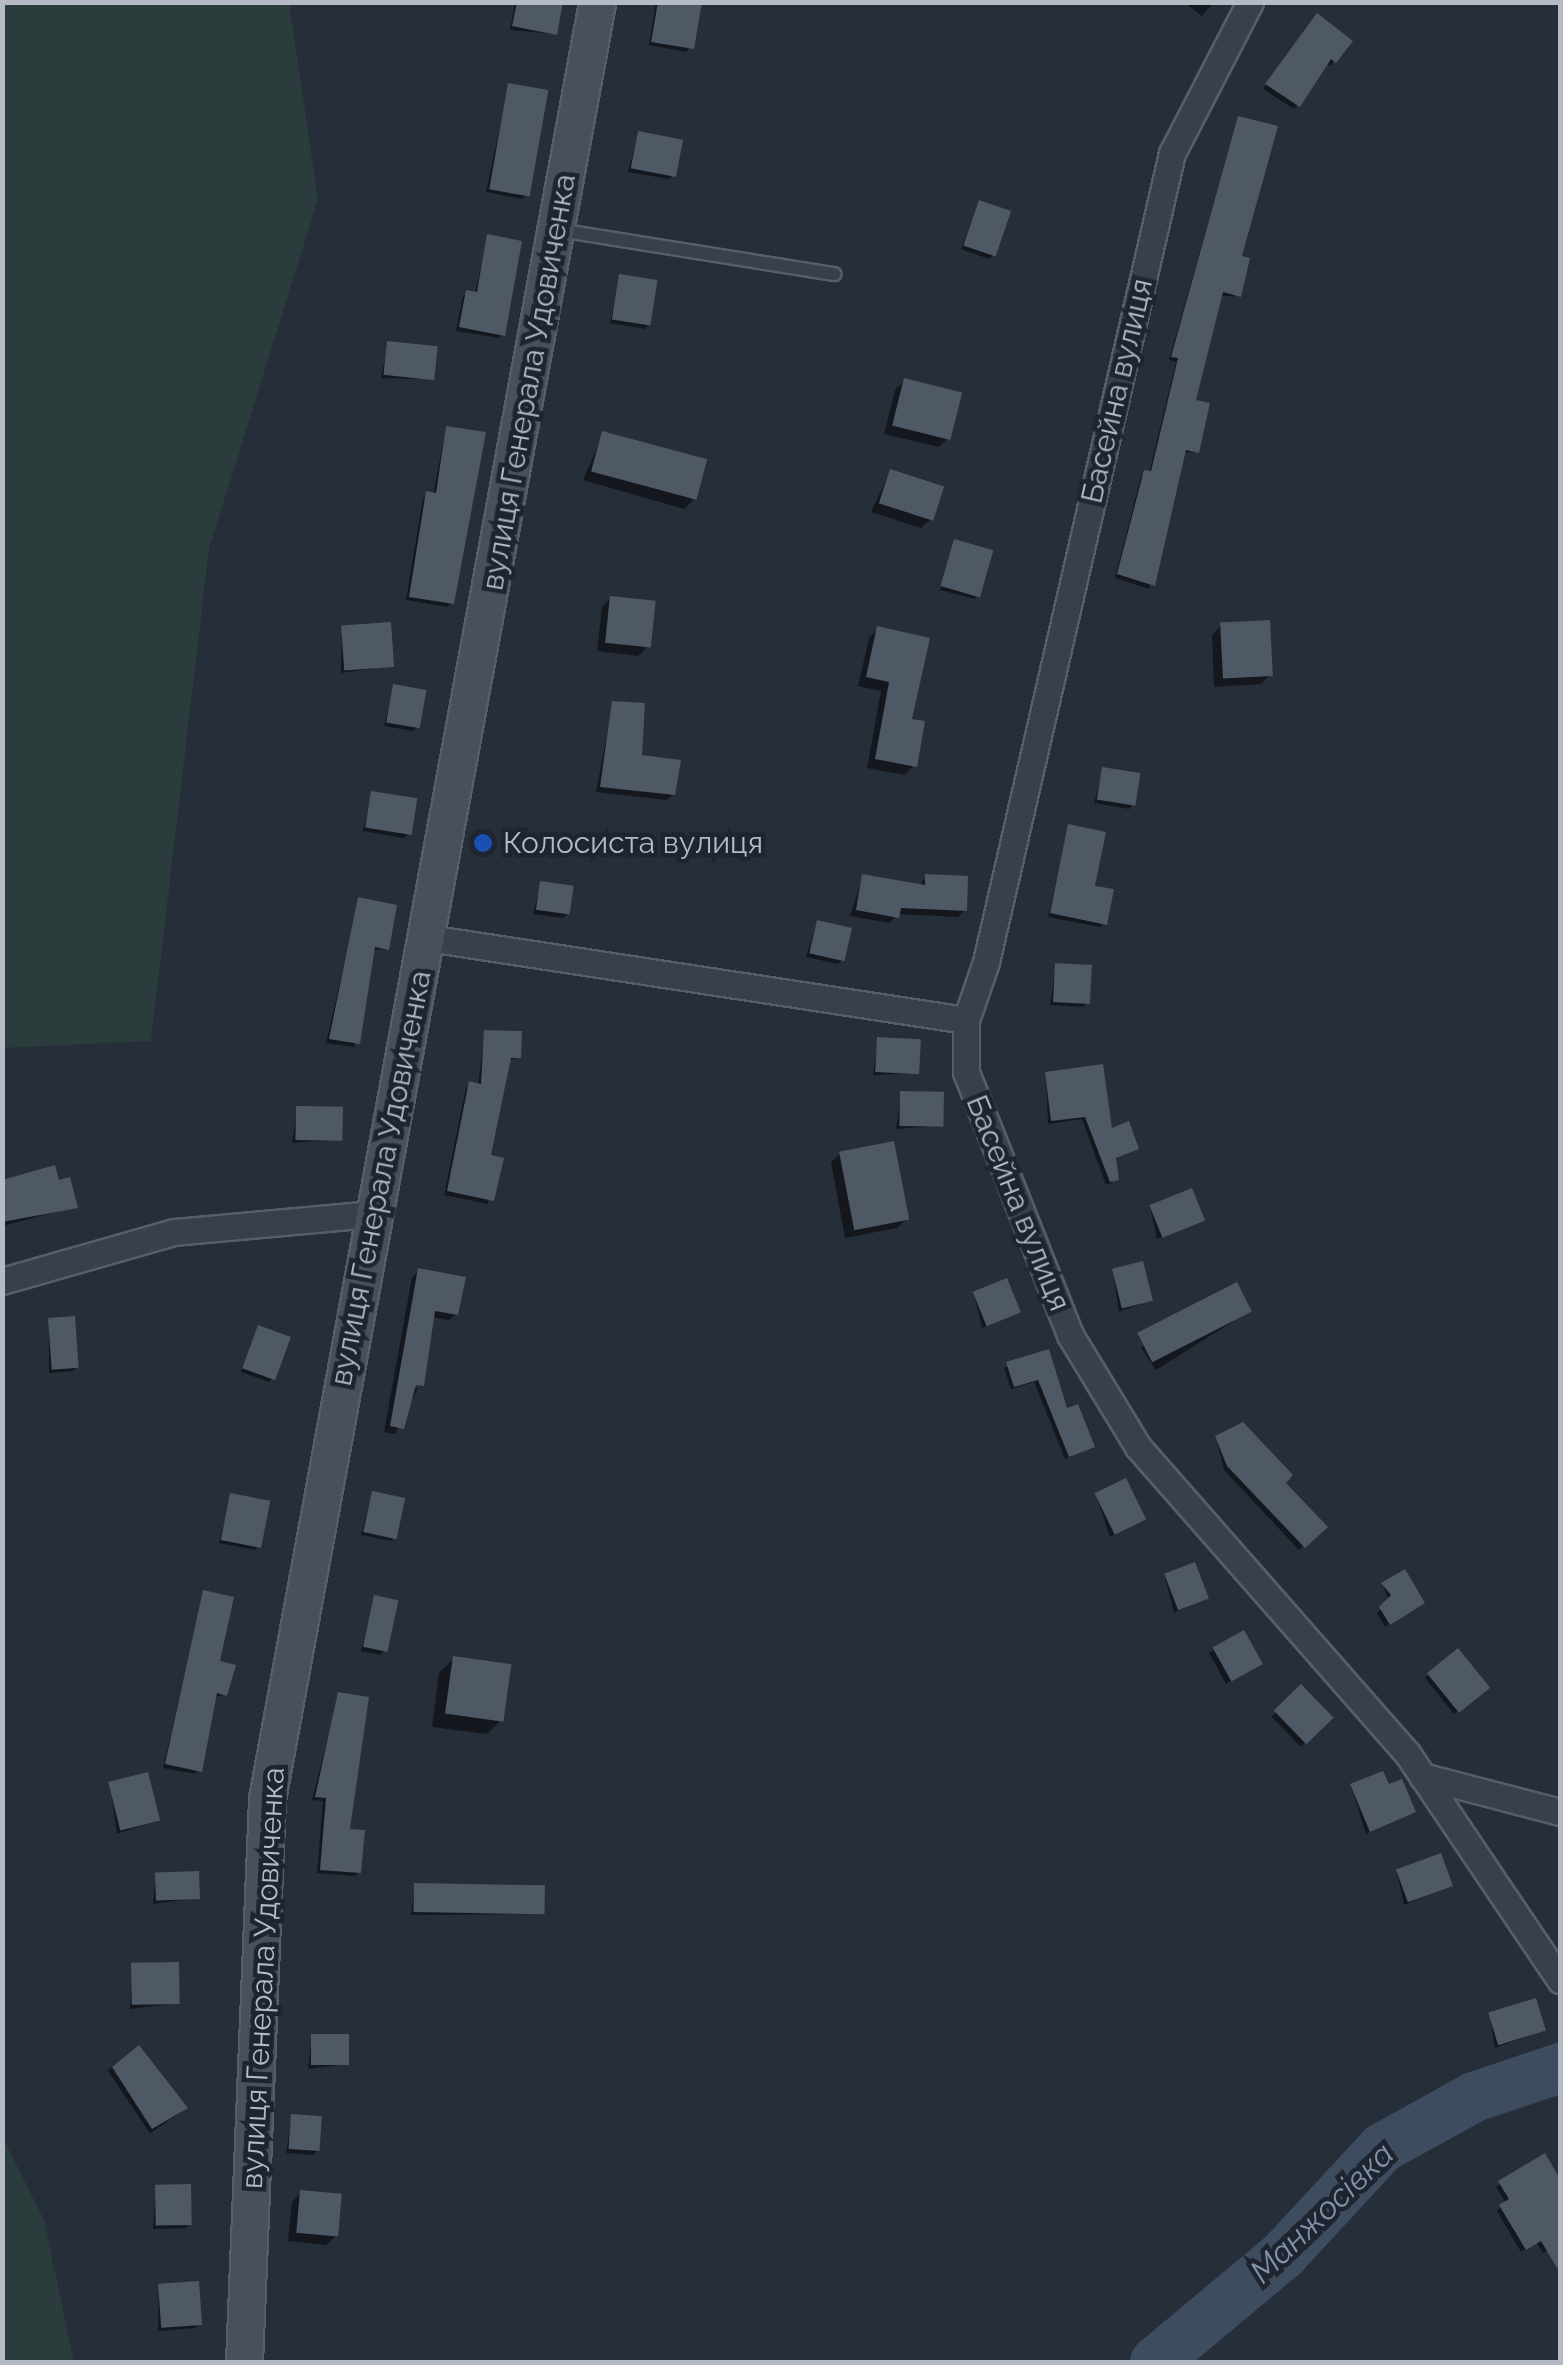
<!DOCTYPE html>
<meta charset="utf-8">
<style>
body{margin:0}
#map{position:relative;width:1563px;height:2365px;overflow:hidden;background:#262e39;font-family:Raleway,sans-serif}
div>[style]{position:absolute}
.green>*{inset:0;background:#2b3c3c}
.shadow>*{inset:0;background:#0007;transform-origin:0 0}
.river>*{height:50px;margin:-25px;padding:0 25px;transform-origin:25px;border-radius:25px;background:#3e4c60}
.building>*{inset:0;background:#4f5865;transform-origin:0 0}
.roads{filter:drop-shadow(2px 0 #585e68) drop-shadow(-2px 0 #585e68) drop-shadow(0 2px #585e68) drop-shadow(0 -2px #585e68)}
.service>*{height:12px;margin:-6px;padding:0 6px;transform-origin:6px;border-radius:6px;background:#3a404a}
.minor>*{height:25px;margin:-12.5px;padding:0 12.5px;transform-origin:12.5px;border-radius:12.5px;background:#3a404a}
.secondary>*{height:35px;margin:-17.5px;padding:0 17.5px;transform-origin:17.5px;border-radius:17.5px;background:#48505c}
.dots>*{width:28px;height:28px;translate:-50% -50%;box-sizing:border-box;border:5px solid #1f252f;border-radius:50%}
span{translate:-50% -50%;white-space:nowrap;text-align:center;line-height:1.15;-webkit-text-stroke:9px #1f252f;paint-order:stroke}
.street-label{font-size:30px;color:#b5bbc5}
.poi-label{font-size:30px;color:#b5bbc5}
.left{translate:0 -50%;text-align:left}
.water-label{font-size:32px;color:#8192aa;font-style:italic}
.frame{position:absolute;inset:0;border:5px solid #b5bbc5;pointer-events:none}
</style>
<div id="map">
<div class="green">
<div style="clip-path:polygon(2px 3px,289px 3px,318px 199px,209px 549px,151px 1041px,3px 1048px)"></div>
<div style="clip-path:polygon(3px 2138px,44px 2220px,74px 2362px,3px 2362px)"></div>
</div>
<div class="shadow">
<div style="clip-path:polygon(515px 2px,561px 2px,555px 34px,510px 30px)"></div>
<div style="clip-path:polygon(656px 2px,700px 2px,687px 52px,649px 45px)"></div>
<div style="clip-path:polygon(1184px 2px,1214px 2px,1202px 16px)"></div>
<div style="clip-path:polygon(1314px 20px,1350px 41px,1330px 66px,1326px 62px,1294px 109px,1263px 89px)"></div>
<div style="clip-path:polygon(509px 85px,526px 195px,522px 199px,486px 192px)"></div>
<div style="clip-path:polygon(1238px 118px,1239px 296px,1220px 296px,1193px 402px,1197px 451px,1183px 453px,1149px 589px,1115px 578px,1141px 476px,1149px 473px,1176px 362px,1169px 360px)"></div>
<div style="clip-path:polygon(638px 134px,673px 175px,669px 179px,628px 172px)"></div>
<div style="clip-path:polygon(980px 202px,993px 255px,989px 259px,961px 249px)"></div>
<div style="clip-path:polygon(488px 237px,502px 335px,499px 338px,456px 331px,463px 296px,475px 294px)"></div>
<div style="clip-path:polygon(620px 277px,649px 325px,645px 329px,610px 323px)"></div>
<div style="clip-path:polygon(388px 343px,432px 379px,381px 378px)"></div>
<div style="clip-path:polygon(905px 380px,948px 438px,939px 447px,884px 434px,895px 390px)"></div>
<div style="clip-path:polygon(446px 428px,451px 603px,447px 607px,406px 600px,423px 498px,433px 495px)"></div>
<div style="clip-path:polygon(603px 434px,693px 500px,684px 509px,583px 480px)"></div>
<div style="clip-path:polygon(890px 472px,931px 519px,921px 528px,871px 512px)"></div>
<div style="clip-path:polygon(955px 542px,978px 595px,975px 599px,940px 590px)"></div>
<div style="clip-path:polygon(611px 598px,647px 647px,638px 656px,597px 651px,602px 607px)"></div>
<div style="clip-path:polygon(1221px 626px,1270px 675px,1261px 684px,1214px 687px,1212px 635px)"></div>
<div style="clip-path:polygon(342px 628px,391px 666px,341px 673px)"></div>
<div style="clip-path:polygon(878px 629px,909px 721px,914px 765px,905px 775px,867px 768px,881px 691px,858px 686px,869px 638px)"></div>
<div style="clip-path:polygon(394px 687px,417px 727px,413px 731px,384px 726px)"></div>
<div style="clip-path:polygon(613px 704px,640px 758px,673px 794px,667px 800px,596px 792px)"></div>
<div style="clip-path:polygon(1103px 770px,1133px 805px,1129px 809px,1094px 803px)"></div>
<div style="clip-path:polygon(372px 794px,408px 834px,404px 838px,363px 831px)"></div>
<div style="clip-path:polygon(1069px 827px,1104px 923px,1100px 927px,1048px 917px)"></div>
<div style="clip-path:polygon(863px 876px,919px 886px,926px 877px,965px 910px,958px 917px,897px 914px,890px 923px,850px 916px)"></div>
<div style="clip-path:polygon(541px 884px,567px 914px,563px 918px,533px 914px)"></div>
<div style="clip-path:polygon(359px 900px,386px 949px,372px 950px,354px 1047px,326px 1043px)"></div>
<div style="clip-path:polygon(817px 922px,842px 960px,838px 964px,806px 957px)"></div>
<div style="clip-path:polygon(1056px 965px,1087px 1003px,1083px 1007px,1050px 1005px)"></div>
<div style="clip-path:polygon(485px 1032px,519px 1057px,508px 1061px,488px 1157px,488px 1204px,444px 1195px,466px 1088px,478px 1086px)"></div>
<div style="clip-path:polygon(878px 1040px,917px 1073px,873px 1075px)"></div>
<div style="clip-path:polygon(1046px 1074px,1136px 1149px,1113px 1159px,1112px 1183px,1106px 1185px,1082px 1119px,1048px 1124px)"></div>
<div style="clip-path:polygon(901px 1093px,940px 1126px,896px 1129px)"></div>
<div style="clip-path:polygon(297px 1109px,340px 1139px,292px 1143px)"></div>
<div style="clip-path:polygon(841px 1153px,906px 1219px,897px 1228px,845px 1238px,831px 1162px)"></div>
<div style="clip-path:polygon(2px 1182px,57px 1183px,75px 1207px,2px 1226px)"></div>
<div style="clip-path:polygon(1150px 1206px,1202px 1220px,1157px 1239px)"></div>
<div style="clip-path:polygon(419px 1271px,456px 1314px,449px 1320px,431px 1317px,421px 1385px,403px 1385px,418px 1388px,395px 1434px,384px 1432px,412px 1277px)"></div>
<div style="clip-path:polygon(1113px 1271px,1151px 1300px,1119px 1312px)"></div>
<div style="clip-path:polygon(974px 1294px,1018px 1311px,982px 1328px)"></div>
<div style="clip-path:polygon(1245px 1314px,1156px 1370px,1141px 1348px,1145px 1344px)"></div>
<div style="clip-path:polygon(49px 1321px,77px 1367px,73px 1371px,49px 1373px)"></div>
<div style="clip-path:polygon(259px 1328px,273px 1378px,269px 1382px,241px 1372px)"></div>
<div style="clip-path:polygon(1047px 1352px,1066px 1411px,1092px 1446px,1065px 1459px,1034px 1382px,1011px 1389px,1004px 1368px)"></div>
<div style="clip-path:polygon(1216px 1438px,1282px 1483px,1324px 1527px,1299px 1550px,1224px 1470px)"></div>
<div style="clip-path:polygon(372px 1493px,395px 1537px,391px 1541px,361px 1535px)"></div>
<div style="clip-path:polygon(1096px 1495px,1143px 1519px,1110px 1537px)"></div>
<div style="clip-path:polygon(231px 1496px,258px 1546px,255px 1550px,219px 1543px)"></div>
<div style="clip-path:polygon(1165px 1577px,1206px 1598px,1174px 1613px)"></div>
<div style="clip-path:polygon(1383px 1585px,1418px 1607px,1385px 1627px,1377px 1613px,1389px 1601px)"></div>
<div style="clip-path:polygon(204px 1593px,225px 1695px,214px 1697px,196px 1774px,163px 1768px)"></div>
<div style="clip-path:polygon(375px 1597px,384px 1651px,380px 1655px,361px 1651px)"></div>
<div style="clip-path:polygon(1243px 1633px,1256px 1668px,1226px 1684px,1209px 1653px)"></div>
<div style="clip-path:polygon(453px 1659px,501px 1720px,487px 1734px,432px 1727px,439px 1673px)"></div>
<div style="clip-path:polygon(1429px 1674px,1483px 1691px,1454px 1714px,1425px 1678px)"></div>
<div style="left:1301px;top:1688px;width:42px;height:41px;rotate:46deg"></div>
<div style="clip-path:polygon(339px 1695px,347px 1831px,359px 1872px,355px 1876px,317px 1873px,323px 1801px,312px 1800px)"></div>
<div style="clip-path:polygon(110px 1785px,158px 1820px,117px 1834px)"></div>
<div style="clip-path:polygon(1351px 1786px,1387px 1788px,1413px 1812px,1366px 1834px)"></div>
<div style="clip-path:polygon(1397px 1872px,1450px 1885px,1404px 1905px)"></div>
<div style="clip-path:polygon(156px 1875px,198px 1898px,153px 1904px)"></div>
<div style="clip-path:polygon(415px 1885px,542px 1914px,411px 1915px)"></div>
<div style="clip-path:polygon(132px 1966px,178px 2003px,130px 2009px)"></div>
<div style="clip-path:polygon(1490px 2016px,1544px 2030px,1495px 2048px)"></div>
<div style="clip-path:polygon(312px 2037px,347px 2064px,308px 2069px)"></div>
<div style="left:139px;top:2049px;width:76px;height:38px;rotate:56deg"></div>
<div style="clip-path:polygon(292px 2117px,317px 2151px,313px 2155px,286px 2153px)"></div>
<div style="clip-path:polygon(1544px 2156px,1560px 2184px,1560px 2242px,1543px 2253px,1537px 2243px,1521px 2252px,1497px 2211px,1506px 2203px,1496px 2187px)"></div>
<div style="clip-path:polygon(156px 2187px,190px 2224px,186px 2228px,153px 2229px)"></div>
<div style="clip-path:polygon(301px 2192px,336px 2236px,326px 2245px,288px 2241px,292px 2202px)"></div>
<div style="clip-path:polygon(159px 2286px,199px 2324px,195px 2328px,158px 2331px)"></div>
</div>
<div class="river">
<div style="left:1155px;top:2362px;width:167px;rotate:-39.9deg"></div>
<div style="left:1283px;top:2255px;width:146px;rotate:-47.2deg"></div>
<div style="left:1382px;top:2148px;width:105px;rotate:-29deg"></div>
<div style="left:1474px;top:2097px;width:91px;rotate:-18.6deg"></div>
</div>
<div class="building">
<div style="clip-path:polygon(517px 2px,563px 2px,557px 35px,512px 26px)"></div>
<div style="clip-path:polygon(658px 2px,702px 2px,694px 49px,651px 42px)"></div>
<div style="clip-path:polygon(1317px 13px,1353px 41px,1336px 63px,1331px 59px,1300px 107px,1265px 84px)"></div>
<div style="left:508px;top:83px;width:41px;height:108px;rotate:10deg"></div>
<div style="clip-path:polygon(1238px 116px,1278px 126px,1242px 256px,1250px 258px,1241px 297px,1223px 292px,1196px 400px,1210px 403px,1199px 453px,1186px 450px,1155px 586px,1117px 574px,1144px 470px,1151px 471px,1178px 358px,1171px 357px)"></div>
<div style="left:638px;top:131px;width:46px;height:38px;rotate:11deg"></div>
<div style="left:979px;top:200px;width:34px;height:48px;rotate:19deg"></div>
<div style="clip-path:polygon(487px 234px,522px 241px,505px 336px,459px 327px,466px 290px,477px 292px)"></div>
<div style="left:619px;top:274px;width:39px;height:46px;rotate:9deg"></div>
<div style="left:387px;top:341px;width:51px;height:34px;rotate:6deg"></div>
<div style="left:904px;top:378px;width:60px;height:49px;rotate:14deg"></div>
<div style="clip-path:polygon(446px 426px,486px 432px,454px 604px,409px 597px,426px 491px,436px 493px)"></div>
<div style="left:602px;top:431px;width:109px;height:42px;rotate:15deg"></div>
<div style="left:890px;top:469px;width:57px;height:36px;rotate:18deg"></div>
<div style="left:954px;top:539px;width:41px;height:49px;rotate:16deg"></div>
<div style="left:610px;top:596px;width:46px;height:47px;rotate:6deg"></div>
<div style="left:1270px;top:620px;width:56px;height:50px;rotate:87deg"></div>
<div style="left:391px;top:622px;width:45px;height:50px;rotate:86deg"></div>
<div style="clip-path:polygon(877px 626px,930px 638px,912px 719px,925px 721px,917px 767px,875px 759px,889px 682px,866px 677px)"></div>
<div style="left:393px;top:684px;width:34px;height:39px;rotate:10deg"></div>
<div style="clip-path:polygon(612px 701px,645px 703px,642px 755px,681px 760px,675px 795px,600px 787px)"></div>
<div style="left:1102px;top:767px;width:39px;height:33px;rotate:9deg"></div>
<div style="left:371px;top:791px;width:47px;height:37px;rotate:9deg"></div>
<div style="clip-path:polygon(1068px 824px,1106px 832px,1095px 886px,1114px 889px,1107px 925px,1050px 913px)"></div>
<div style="clip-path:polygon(862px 874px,925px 885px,925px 874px,968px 876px,967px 911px,901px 908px,899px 918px,856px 910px)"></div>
<div style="left:540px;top:881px;width:34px;height:29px;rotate:8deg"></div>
<div style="clip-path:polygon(358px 897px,397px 905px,389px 950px,375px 947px,360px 1044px,329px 1039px)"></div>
<div style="left:817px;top:920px;width:36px;height:34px;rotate:13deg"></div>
<div style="left:1055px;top:963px;width:37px;height:39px;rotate:3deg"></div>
<div style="clip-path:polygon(484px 1030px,522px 1031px,521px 1058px,511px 1058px,491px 1155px,504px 1158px,494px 1201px,447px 1191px,469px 1081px,481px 1084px)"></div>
<div style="left:877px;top:1037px;width:44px;height:35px;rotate:3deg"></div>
<div style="clip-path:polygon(1103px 1064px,1112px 1128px,1129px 1121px,1139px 1149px,1116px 1158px,1119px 1180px,1110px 1182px,1085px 1117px,1051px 1121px,1045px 1072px)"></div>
<div style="left:900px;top:1091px;width:44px;height:35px;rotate:1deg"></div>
<div style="left:296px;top:1106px;width:47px;height:34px;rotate:1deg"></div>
<div style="left:894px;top:1141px;width:80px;height:56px;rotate:79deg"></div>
<div style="clip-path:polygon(55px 1165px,59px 1180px,70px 1177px,78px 1208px,2px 1222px,2px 1180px)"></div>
<div style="left:1192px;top:1188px;width:35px;height:46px;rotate:68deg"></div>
<div style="left:1143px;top:1261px;width:41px;height:32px;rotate:76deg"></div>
<div style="clip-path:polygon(418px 1268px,466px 1277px,458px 1315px,435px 1311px,424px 1386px,416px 1385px,404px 1429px,390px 1426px)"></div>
<div style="left:1007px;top:1278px;width:37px;height:37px;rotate:68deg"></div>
<div style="left:1237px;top:1282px;width:33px;height:112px;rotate:63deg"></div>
<div style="left:75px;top:1316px;width:52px;height:27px;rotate:86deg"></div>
<div style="left:258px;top:1325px;width:35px;height:46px;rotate:20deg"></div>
<div style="clip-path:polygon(1049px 1349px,1067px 1408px,1078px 1404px,1095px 1447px,1069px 1457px,1038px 1380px,1014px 1387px,1006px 1362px)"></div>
<div style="clip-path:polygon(1243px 1422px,1293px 1475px,1286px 1483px,1328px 1527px,1305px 1548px,1227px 1466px,1215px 1436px)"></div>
<div style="left:1126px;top:1478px;width:46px;height:35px;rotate:64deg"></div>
<div style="left:372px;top:1491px;width:34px;height:42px;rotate:12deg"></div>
<div style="left:230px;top:1493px;width:41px;height:48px;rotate:11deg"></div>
<div style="left:1195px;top:1562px;width:39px;height:33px;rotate:69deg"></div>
<div style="clip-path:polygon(1405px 1569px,1425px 1603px,1390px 1625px,1379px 1607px,1391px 1595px,1381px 1583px)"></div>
<div style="clip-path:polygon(203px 1590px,234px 1597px,220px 1661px,236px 1665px,227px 1696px,217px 1693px,202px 1772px,165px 1764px)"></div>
<div style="left:374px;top:1595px;width:25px;height:53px;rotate:12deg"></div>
<div style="left:1244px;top:1630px;width:39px;height:36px;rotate:61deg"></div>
<div style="left:1458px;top:1648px;width:51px;height:40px;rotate:51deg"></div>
<div style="left:453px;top:1656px;width:59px;height:58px;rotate:8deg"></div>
<div style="left:1301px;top:1684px;width:47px;height:38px;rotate:46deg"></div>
<div style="clip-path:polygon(338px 1692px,369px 1697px,350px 1829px,365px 1830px,361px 1873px,320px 1870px,326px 1798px,315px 1797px)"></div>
<div style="clip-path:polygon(1383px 1771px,1389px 1784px,1402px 1779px,1416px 1812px,1370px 1832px,1350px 1784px)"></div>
<div style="left:148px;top:1772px;width:50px;height:41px;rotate:76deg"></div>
<div style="left:1441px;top:1853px;width:35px;height:48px;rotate:70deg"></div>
<div style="left:199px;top:1871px;width:28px;height:44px;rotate:88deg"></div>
<div style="left:414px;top:1883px;width:131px;height:29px;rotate:1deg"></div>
<div style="left:179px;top:1962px;width:42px;height:48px;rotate:89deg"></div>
<div style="left:1536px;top:1998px;width:34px;height:50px;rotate:73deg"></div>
<div style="left:349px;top:2034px;width:31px;height:38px;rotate:90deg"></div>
<div style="clip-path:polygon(139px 2045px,188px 2108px,152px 2129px,112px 2067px)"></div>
<div style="left:291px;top:2114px;width:31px;height:35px;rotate:4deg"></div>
<div style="clip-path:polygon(1545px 2153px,1560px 2179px,1560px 2273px,1541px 2241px,1526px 2250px,1499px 2205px,1509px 2199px,1498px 2181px)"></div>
<div style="left:191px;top:2184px;width:41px;height:36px;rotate:89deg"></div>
<div style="left:300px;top:2190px;width:42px;height:43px;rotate:5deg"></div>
<div style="left:199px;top:2281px;width:44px;height:41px;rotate:86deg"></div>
</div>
<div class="roads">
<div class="service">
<div style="left:559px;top:230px;width:279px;rotate:9.1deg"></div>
</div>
<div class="minor">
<div style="left:1250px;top:2px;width:170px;rotate:117.3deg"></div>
<div style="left:1172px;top:153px;width:830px;rotate:102.95deg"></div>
<div style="left:986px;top:962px;width:61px;rotate:109deg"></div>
<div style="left:966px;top:1020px;width:52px;rotate:90deg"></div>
<div style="left:966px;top:1072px;width:283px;rotate:68.4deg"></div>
<div style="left:1070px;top:1335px;width:131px;rotate:58.7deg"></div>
<div style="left:1138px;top:1447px;width:407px;rotate:48.7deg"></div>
<div style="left:1407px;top:1753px;width:274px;rotate:56deg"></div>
<div style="left:428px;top:938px;width:544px;rotate:8.67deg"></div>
<div style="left:2px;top:1281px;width:179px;rotate:-15.9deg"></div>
<div style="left:174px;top:1232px;width:199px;rotate:-5.2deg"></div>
<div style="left:1422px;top:1776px;width:143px;rotate:14.6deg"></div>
</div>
<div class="secondary">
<div style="left:244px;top:2362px;width:563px;rotate:-87.66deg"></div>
<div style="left:267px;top:1799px;width:1827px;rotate:-79.59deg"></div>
</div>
</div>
<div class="dots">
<div style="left:483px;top:843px;background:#1a4fb4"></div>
</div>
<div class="street-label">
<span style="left:529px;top:382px;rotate:-80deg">вулиця Генерала Удовиченка</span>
<span style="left:1117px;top:391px;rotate:-77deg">Басейна вулиця</span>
<span style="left:381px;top:1178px;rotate:-79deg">вулиця Генерала Удовиченка</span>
<span style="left:1018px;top:1203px;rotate:68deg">Басейна вулиця</span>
<span style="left:263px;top:1978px;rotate:-87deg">вулиця Генерала Удовиченка</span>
</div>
<div class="poi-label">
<span class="left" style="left:503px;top:843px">Колосиста вулиця</span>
</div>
<div class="water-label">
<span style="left:1322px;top:2213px;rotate:-44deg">Манжосівка</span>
</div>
<div class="frame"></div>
</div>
